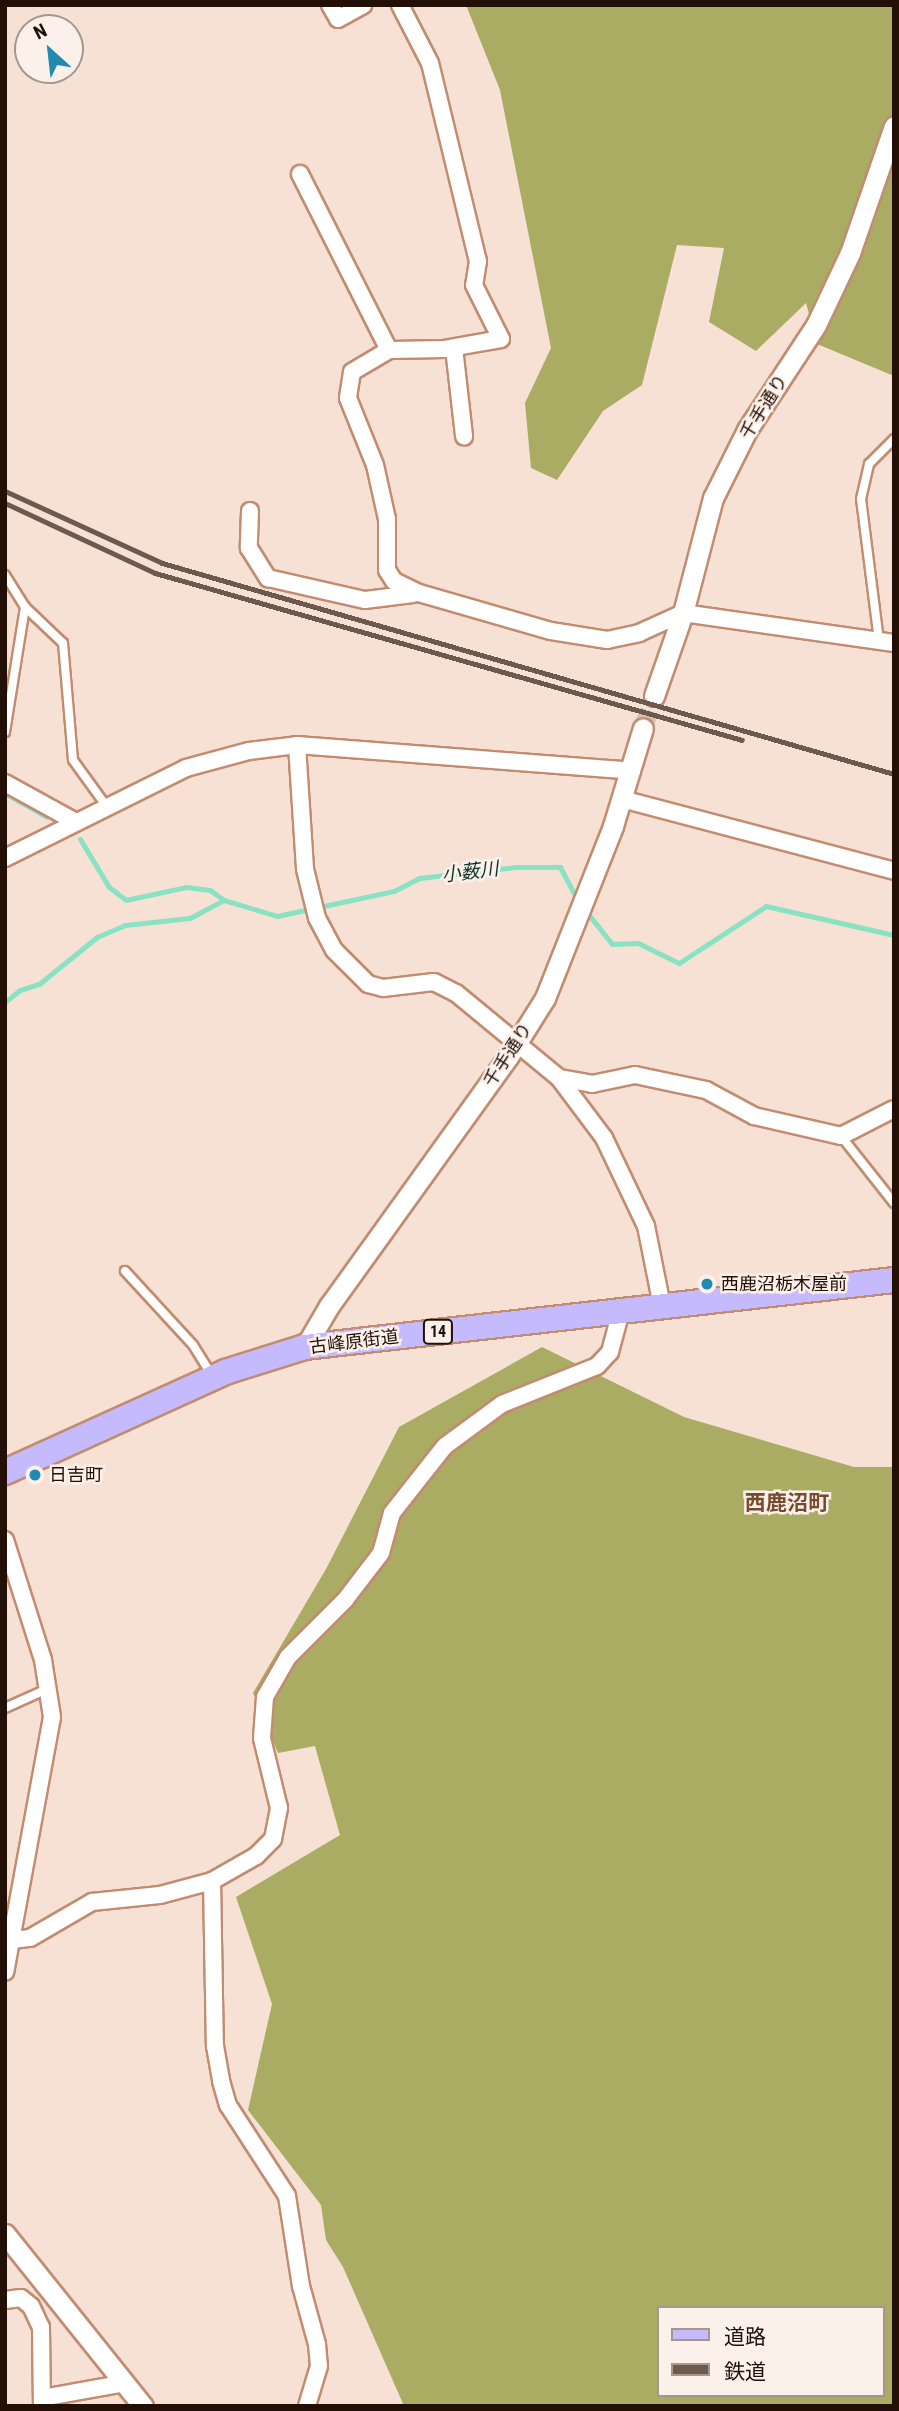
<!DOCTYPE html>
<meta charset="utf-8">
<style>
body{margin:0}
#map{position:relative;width:899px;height:2411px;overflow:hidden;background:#f7e0d4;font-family:"Roboto Condensed","Noto Sans JP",sans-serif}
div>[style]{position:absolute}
.forest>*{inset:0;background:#abac63}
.stream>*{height:5px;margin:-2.5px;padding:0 2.5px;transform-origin:2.5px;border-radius:2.5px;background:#89e2c3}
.tertiary-tunnel>*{height:19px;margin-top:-9.5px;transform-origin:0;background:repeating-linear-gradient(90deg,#d7c1b5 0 19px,transparent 0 29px)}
.roads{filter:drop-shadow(2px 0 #c18c70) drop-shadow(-2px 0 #c18c70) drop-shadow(0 2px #c18c70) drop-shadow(0 -2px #c18c70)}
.service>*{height:8px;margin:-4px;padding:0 4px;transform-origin:4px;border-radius:4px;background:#fff}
.minor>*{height:16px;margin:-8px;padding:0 8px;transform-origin:8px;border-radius:8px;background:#fff}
.tertiary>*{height:19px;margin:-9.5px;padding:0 9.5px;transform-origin:9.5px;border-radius:9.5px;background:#fff}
.primary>*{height:24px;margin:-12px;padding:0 12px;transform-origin:12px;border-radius:12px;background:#c6baff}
.rail>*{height:5px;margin:-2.5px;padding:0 2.5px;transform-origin:2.5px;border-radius:2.5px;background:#6d594e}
.dots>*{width:19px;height:19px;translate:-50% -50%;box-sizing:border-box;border:4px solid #fcf0ea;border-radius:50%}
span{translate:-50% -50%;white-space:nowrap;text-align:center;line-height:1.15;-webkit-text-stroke:5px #fcf0ea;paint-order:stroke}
.shield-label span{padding:2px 5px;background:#fcf0ea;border:2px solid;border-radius:5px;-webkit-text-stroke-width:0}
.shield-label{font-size:16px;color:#220f05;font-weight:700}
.street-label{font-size:18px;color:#220f05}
.poi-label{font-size:18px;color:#220f05}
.left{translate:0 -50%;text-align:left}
.water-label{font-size:19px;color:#083226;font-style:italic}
.quarter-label{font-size:21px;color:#78492e;font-weight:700}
.frame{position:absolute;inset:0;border:7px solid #220f05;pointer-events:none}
.legend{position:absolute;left:657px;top:2306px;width:228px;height:91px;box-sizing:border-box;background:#fcf0ea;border:2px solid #a5968e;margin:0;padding:9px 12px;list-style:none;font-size:21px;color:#220f05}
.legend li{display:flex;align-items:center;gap:14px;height:35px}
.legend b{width:35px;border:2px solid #a5968e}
.north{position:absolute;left:14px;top:14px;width:70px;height:70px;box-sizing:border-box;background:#fcf0ea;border:2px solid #a5968e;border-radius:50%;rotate:333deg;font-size:19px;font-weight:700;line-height:28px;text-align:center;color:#220f05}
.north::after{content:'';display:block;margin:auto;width:24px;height:32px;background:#218ab2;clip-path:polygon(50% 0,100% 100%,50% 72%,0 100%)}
</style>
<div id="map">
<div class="forest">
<div style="clip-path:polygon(466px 5px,894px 5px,894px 376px,817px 344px,806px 303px,756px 351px,709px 322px,724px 248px,677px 245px,642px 385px,603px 411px,557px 480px,531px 468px,525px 403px,551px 348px,500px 90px)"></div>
<div style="clip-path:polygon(evenodd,542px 1347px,684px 1417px,854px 1467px,894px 1467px,894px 2406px,404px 2406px,343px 2267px,326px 2240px,321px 2205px,248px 2110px,272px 2004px,236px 1897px,340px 1835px,315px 1746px,278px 1753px,253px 1693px,326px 1569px,399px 1427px,542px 1347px,659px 2308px,883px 2308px,883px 2395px,659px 2395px,659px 2308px)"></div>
</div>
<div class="stream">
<div style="left:5px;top:793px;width:48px;rotate:29.7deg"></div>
<div style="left:80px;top:839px;width:56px;rotate:58.9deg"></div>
<div style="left:109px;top:887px;width:21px;rotate:37deg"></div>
<div style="left:126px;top:900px;width:61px;rotate:-12.2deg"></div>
<div style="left:186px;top:887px;width:24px;rotate:7deg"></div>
<div style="left:210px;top:890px;width:17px;rotate:36deg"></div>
<div style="left:224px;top:900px;width:55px;rotate:16.8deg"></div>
<div style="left:277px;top:916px;width:120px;rotate:-12.1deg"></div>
<div style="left:394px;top:891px;width:28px;rotate:-27deg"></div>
<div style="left:419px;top:878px;width:98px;rotate:-6.5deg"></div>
<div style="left:516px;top:867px;width:44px"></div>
<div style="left:560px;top:867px;width:40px;rotate:62deg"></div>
<div style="left:585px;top:910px;width:43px;rotate:51.5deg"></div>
<div style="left:612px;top:944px;width:26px;rotate:-2deg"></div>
<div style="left:638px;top:943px;width:46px;rotate:26deg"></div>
<div style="left:679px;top:963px;width:104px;rotate:-33.2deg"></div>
<div style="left:766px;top:906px;width:131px;rotate:12.8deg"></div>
<div style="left:5px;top:1002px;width:19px;rotate:-39deg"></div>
<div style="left:20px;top:990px;width:20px;rotate:-18deg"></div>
<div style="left:39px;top:984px;width:75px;rotate:-39deg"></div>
<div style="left:97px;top:937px;width:30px;rotate:-23deg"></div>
<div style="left:125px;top:925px;width:65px;rotate:-6.1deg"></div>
<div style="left:190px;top:918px;width:38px;rotate:-28deg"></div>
</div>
<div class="tertiary-tunnel">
<div style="left:643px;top:728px;width:34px;rotate:-71deg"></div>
</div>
<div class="roads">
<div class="service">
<div style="left:5px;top:575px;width:38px;rotate:58deg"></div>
<div style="left:879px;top:641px;width:143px;rotate:-97.2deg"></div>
<div style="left:861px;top:499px;width:36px;rotate:-77deg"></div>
<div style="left:869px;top:464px;width:35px;rotate:-45deg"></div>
<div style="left:5px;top:732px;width:127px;rotate:-80.9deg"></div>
<div style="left:25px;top:607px;width:52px;rotate:43.5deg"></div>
<div style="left:63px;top:643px;width:117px;rotate:85.1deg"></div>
<div style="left:73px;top:760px;width:58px;rotate:54.1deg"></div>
<div style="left:841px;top:1136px;width:85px;rotate:51.7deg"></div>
<div style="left:125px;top:1271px;width:100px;rotate:47.4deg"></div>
<div style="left:193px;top:1345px;width:36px;rotate:58deg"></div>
<div style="left:5px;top:1708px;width:46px;rotate:-24.3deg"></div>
</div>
<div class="minor">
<div style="left:330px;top:5px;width:16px;rotate:60deg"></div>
<div style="left:338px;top:19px;width:29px;rotate:-29deg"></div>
<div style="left:400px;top:5px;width:65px;rotate:62.7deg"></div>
<div style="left:430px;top:63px;width:204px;rotate:76.4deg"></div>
<div style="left:478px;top:261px;width:24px;rotate:99deg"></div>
<div style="left:474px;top:285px;width:60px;rotate:63.4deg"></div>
<div style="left:501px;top:339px;width:57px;rotate:169.9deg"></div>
<div style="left:445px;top:349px;width:56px;rotate:179deg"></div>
<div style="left:389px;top:350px;width:43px;rotate:149.3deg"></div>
<div style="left:352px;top:372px;width:26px;rotate:99deg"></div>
<div style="left:348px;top:398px;width:72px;rotate:68.1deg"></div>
<div style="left:375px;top:465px;width:55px;rotate:77.5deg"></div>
<div style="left:387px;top:519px;width:51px;rotate:90deg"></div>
<div style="left:387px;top:570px;width:13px;rotate:58deg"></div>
<div style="left:394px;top:581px;width:28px;rotate:26deg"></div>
<div style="left:419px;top:593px;width:137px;rotate:16.1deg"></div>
<div style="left:551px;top:631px;width:57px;rotate:9.1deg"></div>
<div style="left:607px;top:640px;width:33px;rotate:-12deg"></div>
<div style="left:639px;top:633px;width:48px;rotate:-24.4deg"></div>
<div style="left:683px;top:613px;width:213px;rotate:8.1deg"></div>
<div style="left:300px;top:174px;width:197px;rotate:63.2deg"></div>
<div style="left:454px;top:348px;width:89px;rotate:83.5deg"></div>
<div style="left:250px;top:511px;width:37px;rotate:92deg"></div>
<div style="left:249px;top:548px;width:36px;rotate:58deg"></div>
<div style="left:268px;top:578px;width:99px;rotate:12.8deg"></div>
<div style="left:365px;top:600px;width:48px;rotate:-7.1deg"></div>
<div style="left:297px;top:745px;width:124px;rotate:86.3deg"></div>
<div style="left:305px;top:869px;width:50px;rotate:76.2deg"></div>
<div style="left:317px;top:918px;width:36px;rotate:62deg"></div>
<div style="left:334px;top:950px;width:48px;rotate:45deg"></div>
<div style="left:368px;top:984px;width:16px;rotate:15deg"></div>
<div style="left:383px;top:988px;width:51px;rotate:-6.7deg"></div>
<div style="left:434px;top:982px;width:25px;rotate:27deg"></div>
<div style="left:456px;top:993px;width:134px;rotate:39.5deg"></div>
<div style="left:559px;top:1078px;width:75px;rotate:53.1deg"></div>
<div style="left:604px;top:1138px;width:98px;rotate:64.5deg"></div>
<div style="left:646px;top:1226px;width:82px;rotate:78.7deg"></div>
<div style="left:5px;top:783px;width:81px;rotate:28.8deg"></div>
<div style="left:622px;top:799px;width:281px;rotate:14.8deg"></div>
<div style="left:5px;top:858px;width:202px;rotate:-26.4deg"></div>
<div style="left:186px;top:768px;width:65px;rotate:-15.1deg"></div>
<div style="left:249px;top:751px;width:48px;rotate:-7.1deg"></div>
<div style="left:297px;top:745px;width:336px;rotate:4.4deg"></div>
<div style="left:559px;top:1078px;width:34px;rotate:10deg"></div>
<div style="left:592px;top:1084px;width:44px;rotate:-11.8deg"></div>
<div style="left:635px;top:1075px;width:73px;rotate:11.9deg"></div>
<div style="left:706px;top:1090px;width:55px;rotate:28.4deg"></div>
<div style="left:754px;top:1116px;width:89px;rotate:12.9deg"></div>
<div style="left:841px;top:1136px;width:59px;rotate:-27deg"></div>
<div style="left:5px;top:1540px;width:126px;rotate:72.4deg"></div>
<div style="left:43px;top:1660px;width:58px;rotate:81deg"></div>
<div style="left:52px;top:1717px;width:259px;rotate:100.4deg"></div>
<div style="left:212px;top:1881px;width:165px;rotate:89deg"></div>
<div style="left:215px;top:2046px;width:36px;rotate:80deg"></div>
<div style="left:221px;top:2081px;width:25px;rotate:74deg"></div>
<div style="left:228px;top:2105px;width:108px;rotate:57deg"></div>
<div style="left:287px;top:2196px;width:91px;rotate:81.2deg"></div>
<div style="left:301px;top:2286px;width:60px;rotate:74.6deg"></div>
<div style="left:317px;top:2344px;width:22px;rotate:85deg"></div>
<div style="left:319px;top:2366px;width:42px;rotate:106.7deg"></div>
<div style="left:13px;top:1940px;width:17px;rotate:-7deg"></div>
<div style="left:30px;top:1938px;width:72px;rotate:-30.1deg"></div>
<div style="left:92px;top:1902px;width:68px;rotate:-5.9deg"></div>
<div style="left:160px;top:1895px;width:54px;rotate:-15.1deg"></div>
<div style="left:212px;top:1881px;width:51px;rotate:-29.6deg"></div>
<div style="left:256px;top:1856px;width:24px;rotate:-45deg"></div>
<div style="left:273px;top:1839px;width:32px;rotate:-79deg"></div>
<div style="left:279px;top:1808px;width:72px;rotate:-103.7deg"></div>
<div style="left:262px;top:1738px;width:41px;rotate:-85.8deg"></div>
<div style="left:265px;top:1697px;width:46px;rotate:-60.1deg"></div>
<div style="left:288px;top:1657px;width:81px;rotate:-45deg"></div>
<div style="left:345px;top:1600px;width:59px;rotate:-52.5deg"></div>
<div style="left:381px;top:1553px;width:41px;rotate:-74.6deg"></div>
<div style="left:392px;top:1513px;width:85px;rotate:-51.7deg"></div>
<div style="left:445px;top:1446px;width:71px;rotate:-36.4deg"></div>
<div style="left:502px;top:1404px;width:102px;rotate:-21.8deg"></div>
<div style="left:597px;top:1366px;width:19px;rotate:-47deg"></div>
<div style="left:610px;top:1352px;width:42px;rotate:-75deg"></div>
<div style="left:5px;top:2300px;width:16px;rotate:-7deg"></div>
<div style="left:21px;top:2298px;width:13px;rotate:39deg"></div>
<div style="left:31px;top:2306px;width:23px;rotate:65deg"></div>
<div style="left:41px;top:2327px;width:79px;rotate:89.3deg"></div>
<div style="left:42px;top:2398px;width:84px;rotate:-10.2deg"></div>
</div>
<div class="tertiary">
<div style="left:654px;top:696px;width:88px;rotate:-70.7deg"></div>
<div style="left:683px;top:613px;width:119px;rotate:-75.4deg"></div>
<div style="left:713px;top:498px;width:76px;rotate:-63.4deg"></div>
<div style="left:747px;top:430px;width:126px;rotate:-56.7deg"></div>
<div style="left:816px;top:325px;width:80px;rotate:-64.7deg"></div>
<div style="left:850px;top:253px;width:134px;rotate:-70.9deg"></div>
<div style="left:305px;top:1347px;width:48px;rotate:-59.7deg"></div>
<div style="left:329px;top:1306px;width:307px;rotate:-54.3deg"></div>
<div style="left:508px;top:1057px;width:70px;rotate:-57.9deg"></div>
<div style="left:545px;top:998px;width:185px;rotate:-68.4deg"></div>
<div style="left:613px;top:826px;width:102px;rotate:-73deg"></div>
<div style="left:5px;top:2234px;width:221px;rotate:51.3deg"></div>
</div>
<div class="primary">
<div style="left:5px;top:1472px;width:242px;rotate:-24.4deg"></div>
<div style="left:225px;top:1372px;width:84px;rotate:-17.4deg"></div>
<div style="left:305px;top:1347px;width:593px;rotate:-6.49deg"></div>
</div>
</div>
<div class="rail">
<div style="left:5px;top:491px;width:173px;rotate:24.6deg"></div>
<div style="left:162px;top:563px;width:762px;rotate:16.08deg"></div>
<div style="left:5px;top:503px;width:166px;rotate:25deg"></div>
<div style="left:155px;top:573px;width:610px;rotate:15.88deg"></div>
</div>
<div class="dots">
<div style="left:707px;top:1284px;background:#218ab2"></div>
<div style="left:35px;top:1475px;background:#218ab2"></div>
</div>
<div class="shield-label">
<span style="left:438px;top:1332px">14</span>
</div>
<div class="street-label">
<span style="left:764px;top:407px;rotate:-58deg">千手通り</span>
<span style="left:508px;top:1055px;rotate:-57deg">千手通り</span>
<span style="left:354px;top:1342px;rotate:-7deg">古峰原街道</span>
</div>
<div class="poi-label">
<span class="left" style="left:721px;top:1284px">西鹿沼栃木屋前</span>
<span class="left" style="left:49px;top:1475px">日吉町</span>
</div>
<div class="water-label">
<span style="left:470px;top:872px;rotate:-7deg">小薮川</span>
</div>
<div class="quarter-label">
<span style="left:787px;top:1503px">西鹿沼町</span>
</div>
<div class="frame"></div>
<ul class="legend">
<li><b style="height:9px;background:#c6baff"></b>道路</li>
<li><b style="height:9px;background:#6d594e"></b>鉄道</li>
</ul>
<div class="north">N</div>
</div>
